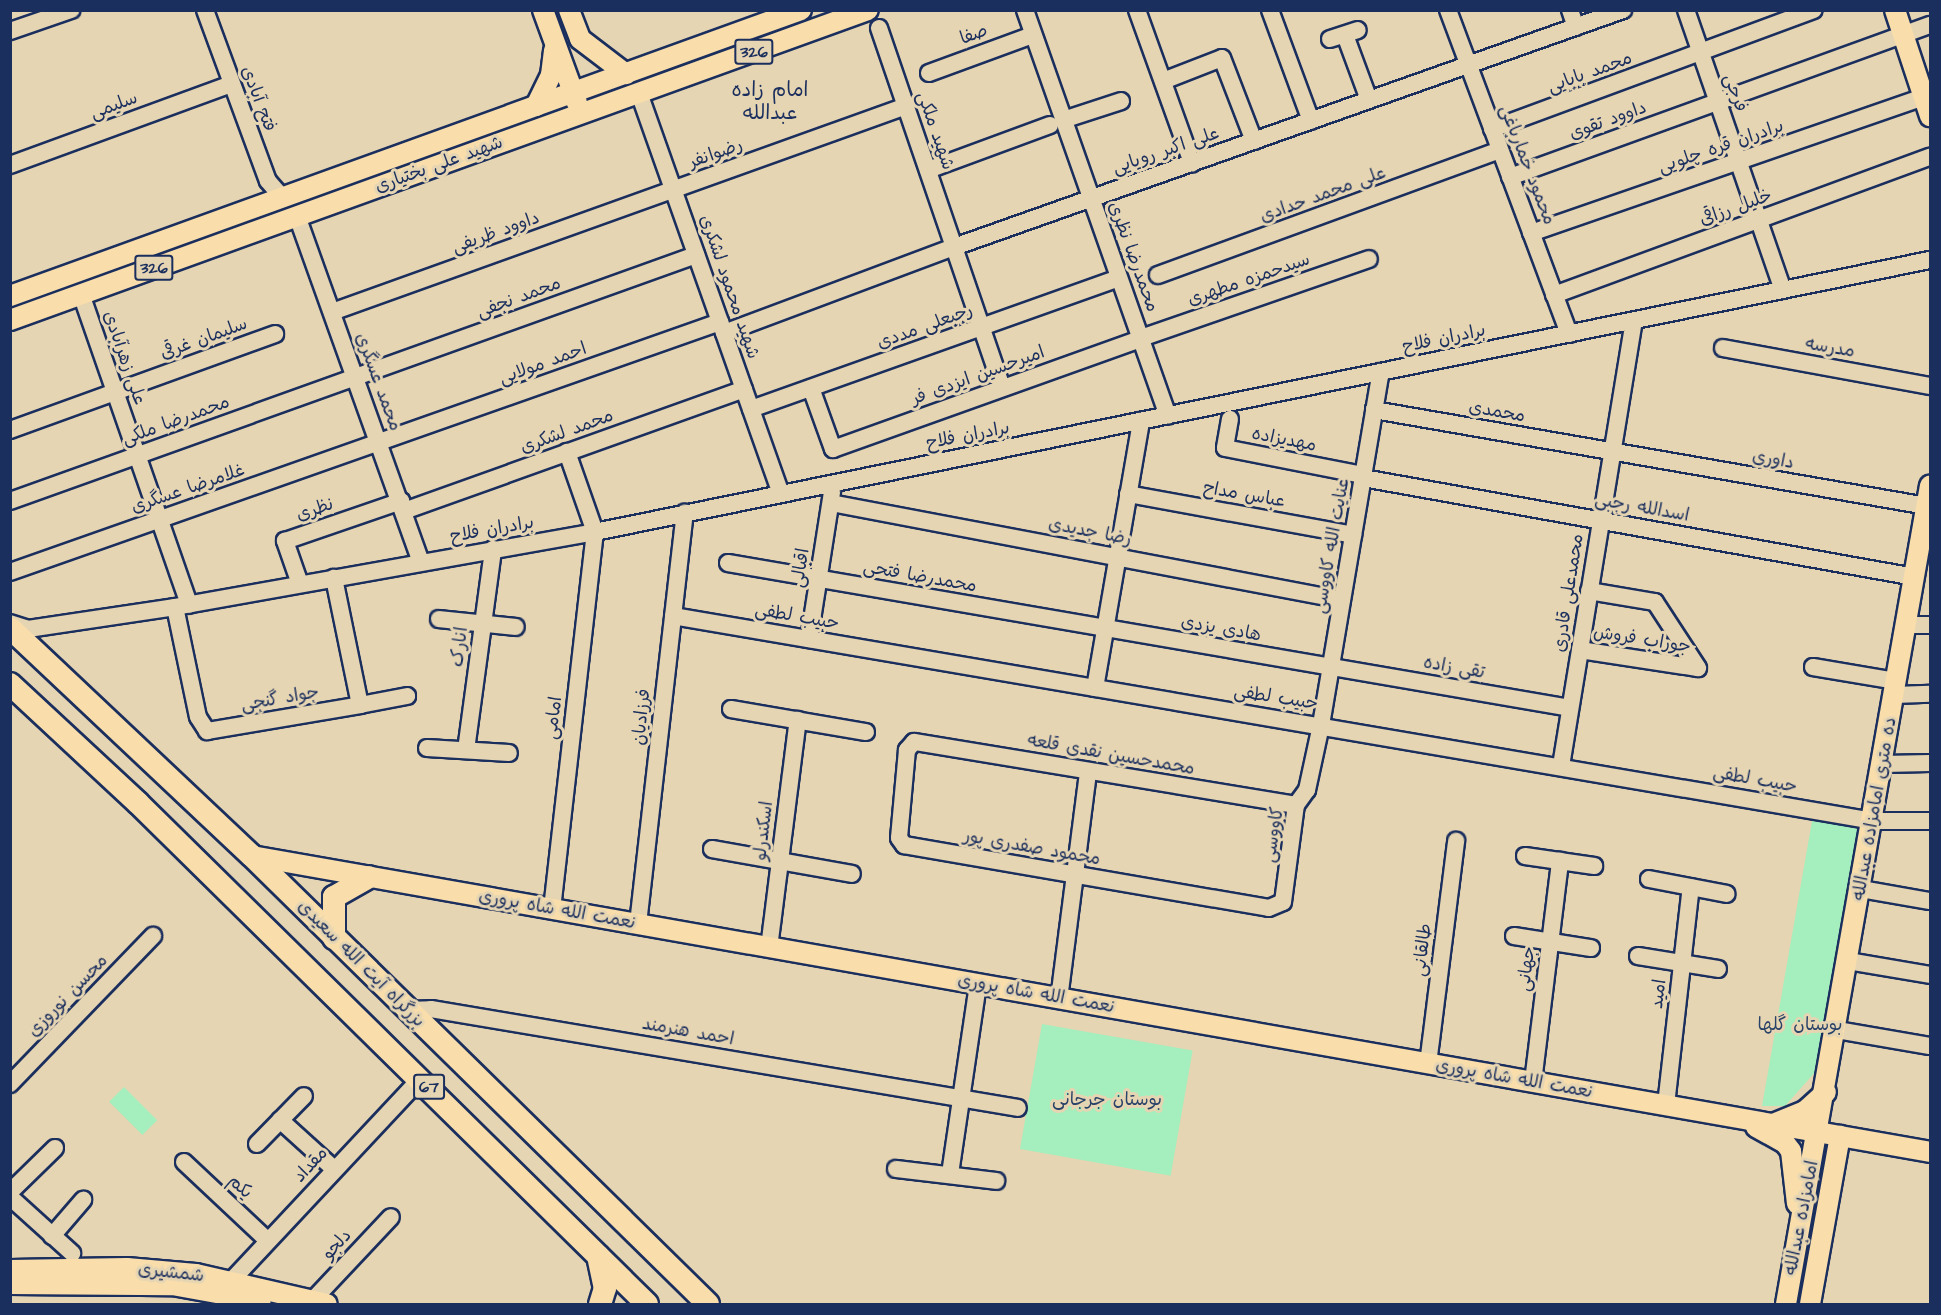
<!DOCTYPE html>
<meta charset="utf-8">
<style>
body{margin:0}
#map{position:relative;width:1941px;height:1315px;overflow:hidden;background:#e6d5b2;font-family:"Architects Daughter","Playpen Sans Arabic",sans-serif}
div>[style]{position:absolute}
.green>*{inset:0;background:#a5eebd;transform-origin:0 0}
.roads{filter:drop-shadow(2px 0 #1b2f5e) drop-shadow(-2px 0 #1b2f5e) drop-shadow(0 2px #1b2f5e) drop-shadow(0 -2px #1b2f5e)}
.minor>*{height:16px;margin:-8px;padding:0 8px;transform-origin:8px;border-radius:8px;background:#e6d5b2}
.major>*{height:20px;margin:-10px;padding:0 10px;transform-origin:10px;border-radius:10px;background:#f9deab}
.highway>*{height:22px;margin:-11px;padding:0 11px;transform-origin:11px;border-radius:11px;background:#f9deab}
span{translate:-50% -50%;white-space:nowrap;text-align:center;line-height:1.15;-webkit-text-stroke:6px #e6d5b2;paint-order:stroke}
.shield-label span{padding:2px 4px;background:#e6d5b2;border:2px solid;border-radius:4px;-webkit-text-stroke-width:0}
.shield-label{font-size:16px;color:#1b2f5e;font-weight:700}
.street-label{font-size:18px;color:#1b2f5e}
.park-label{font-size:18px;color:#294268}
.neighbourhood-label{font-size:20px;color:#1b2f5e}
.frame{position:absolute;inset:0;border:12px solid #1b2f5e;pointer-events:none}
</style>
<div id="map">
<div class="green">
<div style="clip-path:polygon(1812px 821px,1859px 826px,1817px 1070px,1785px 1106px,1762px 1106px)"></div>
<div style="left:1042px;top:1024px;width:153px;height:127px;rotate:10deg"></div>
<div style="left:124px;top:1087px;width:47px;height:21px;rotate:45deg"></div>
</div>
<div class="roads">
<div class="minor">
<div style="left:205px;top:10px;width:182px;rotate:69.8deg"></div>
<div style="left:268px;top:181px;width:21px;rotate:49deg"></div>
<div style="left:1025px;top:10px;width:430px;rotate:70.6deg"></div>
<div style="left:1137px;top:10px;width:163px;rotate:70.2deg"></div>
<div style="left:1270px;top:10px;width:118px;rotate:69.7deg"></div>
<div style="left:1448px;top:10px;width:346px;rotate:69.5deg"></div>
<div style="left:1570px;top:10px;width:18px;rotate:71deg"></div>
<div style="left:1686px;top:10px;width:296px;rotate:70.9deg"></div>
<div style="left:879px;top:28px;width:380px;rotate:71.1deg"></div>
<div style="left:10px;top:31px;width:65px;rotate:-19deg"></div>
<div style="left:1345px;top:35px;width:69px;rotate:69.7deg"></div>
<div style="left:1330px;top:39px;width:29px;rotate:-18deg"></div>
<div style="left:929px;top:73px;width:111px;rotate:-20.1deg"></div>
<div style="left:1163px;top:81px;width:63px;rotate:-21.3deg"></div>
<div style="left:1222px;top:58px;width:89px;rotate:68.9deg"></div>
<div style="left:639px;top:93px;width:425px;rotate:70.5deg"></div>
<div style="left:1063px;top:120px;width:61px;rotate:-18.1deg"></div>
<div style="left:1492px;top:129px;width:343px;rotate:-20.3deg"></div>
<div style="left:10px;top:165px;width:235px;rotate:-20.1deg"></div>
<div style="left:928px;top:170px;width:130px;rotate:-20.2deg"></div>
<div style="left:1510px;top:177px;width:447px;rotate:-19.9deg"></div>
<div style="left:297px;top:216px;width:368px;rotate:70.3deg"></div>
<div style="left:1531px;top:233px;width:422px;rotate:-19.1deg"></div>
<div style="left:1158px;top:275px;width:364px;rotate:-20.1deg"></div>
<div style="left:81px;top:294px;width:329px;rotate:70.8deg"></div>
<div style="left:1554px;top:295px;width:401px;rotate:-20.2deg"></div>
<div style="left:332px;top:312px;width:610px;rotate:-19.74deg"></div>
<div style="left:724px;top:333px;width:246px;rotate:-20.5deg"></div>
<div style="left:954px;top:247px;width:710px;rotate:-19.51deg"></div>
<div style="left:1141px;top:338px;width:241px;rotate:-19.1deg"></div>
<div style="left:1723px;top:348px;width:210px;rotate:10.4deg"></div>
<div style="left:811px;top:388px;width:65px;rotate:70.2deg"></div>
<div style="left:833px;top:449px;width:323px;rotate:-19.7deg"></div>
<div style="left:751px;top:409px;width:382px;rotate:-19.6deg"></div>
<div style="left:1374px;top:410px;width:561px;rotate:9.85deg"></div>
<div style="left:1230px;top:419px;width:29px;rotate:100deg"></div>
<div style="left:1225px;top:448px;width:141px;rotate:11.1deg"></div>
<div style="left:10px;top:430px;width:282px;rotate:-19.9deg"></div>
<div style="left:1363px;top:478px;width:561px;rotate:10.17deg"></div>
<div style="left:1128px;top:494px;width:229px;rotate:10.3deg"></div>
<div style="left:10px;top:501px;width:729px;rotate:-19.73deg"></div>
<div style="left:831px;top:503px;width:520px;rotate:10.75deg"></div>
<div style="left:404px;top:511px;width:361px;rotate:-19.7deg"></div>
<div style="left:728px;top:563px;width:854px;rotate:9.77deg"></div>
<div style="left:10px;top:572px;width:753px;rotate:-19.4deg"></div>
<div style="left:300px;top:584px;width:46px;rotate:-109.2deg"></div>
<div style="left:285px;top:541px;width:123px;rotate:-19deg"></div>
<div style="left:1589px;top:591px;width:67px;rotate:9.5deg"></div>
<div style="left:1655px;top:602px;width:79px;rotate:56.9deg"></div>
<div style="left:175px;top:607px;width:112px;rotate:78.2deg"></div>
<div style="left:198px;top:717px;width:17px;rotate:57deg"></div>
<div style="left:207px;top:731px;width:155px;rotate:-9.6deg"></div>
<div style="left:360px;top:705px;width:130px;rotate:-101.6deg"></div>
<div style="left:673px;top:616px;width:1217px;rotate:9.69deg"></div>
<div style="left:1873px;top:821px;width:57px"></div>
<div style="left:439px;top:619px;width:77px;rotate:5.9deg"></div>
<div style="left:10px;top:623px;width:19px;rotate:18deg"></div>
<div style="left:28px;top:629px;width:149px;rotate:-8.5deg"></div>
<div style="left:175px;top:607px;width:427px;rotate:-10.1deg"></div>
<div style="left:595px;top:532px;width:1362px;rotate:-11.52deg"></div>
<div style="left:1906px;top:625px;width:24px"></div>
<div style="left:809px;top:639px;width:149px;rotate:-81.1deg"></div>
<div style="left:1580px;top:650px;width:119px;rotate:8.7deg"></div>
<div style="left:1813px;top:667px;width:85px;rotate:9.5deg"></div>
<div style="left:1095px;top:688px;width:271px;rotate:-80.2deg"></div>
<div style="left:1894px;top:695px;width:36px;rotate:-2deg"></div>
<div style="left:360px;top:705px;width:48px;rotate:-10.8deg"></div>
<div style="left:731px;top:709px;width:137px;rotate:9.7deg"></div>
<div style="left:427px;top:748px;width:82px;rotate:3.5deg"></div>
<div style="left:466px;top:750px;width:203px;rotate:-82.3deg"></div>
<div style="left:1883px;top:764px;width:47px;rotate:-1.2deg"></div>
<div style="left:1561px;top:766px;width:451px;rotate:-80.7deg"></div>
<div style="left:1296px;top:805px;width:387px;rotate:-170.6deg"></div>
<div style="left:914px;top:742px;width:11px;rotate:131deg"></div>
<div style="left:907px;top:750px;width:88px;rotate:95.2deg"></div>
<div style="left:899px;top:838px;width:9px;rotate:54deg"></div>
<div style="left:904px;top:845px;width:370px;rotate:9.8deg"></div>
<div style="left:1269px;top:908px;width:15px;rotate:-23deg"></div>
<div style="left:1283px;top:902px;width:98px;rotate:-82.4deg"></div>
<div style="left:1296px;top:805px;width:19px;rotate:-54deg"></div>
<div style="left:1307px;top:790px;width:66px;rotate:-77.8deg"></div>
<div style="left:1321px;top:725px;width:358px;rotate:-80.4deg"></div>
<div style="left:712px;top:849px;width:142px;rotate:10.1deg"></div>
<div style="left:1525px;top:856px;width:70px;rotate:8.2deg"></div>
<div style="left:1649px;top:879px;width:79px;rotate:10.9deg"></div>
<div style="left:1861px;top:889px;width:70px;rotate:9.9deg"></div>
<div style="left:552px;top:909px;width:379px;rotate:-83.5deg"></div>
<div style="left:595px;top:532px;width:85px;rotate:-109.3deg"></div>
<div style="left:638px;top:924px;width:414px;rotate:-83.5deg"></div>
<div style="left:1514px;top:936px;width:78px;rotate:8.9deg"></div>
<div style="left:769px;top:948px;width:230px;rotate:-82.8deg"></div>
<div style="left:1638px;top:956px;width:81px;rotate:9.2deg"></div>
<div style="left:1848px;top:961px;width:83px;rotate:9.7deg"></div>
<div style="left:1059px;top:999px;width:229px;rotate:-82.7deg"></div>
<div style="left:407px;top:1010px;width:24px;rotate:-2deg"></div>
<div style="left:431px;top:1009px;width:595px;rotate:9.57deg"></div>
<div style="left:1837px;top:1030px;width:94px;rotate:9.8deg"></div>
<div style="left:1428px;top:1064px;width:225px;rotate:-82.8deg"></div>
<div style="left:1533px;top:1082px;width:223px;rotate:-83deg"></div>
<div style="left:10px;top:1084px;width:206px;rotate:-46deg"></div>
<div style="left:1666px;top:1105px;width:219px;rotate:-83.5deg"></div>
<div style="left:280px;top:1120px;width:73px;rotate:42.2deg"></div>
<div style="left:257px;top:1144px;width:67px;rotate:-45.6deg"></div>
<div style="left:184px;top:1162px;width:115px;rotate:43.2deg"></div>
<div style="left:896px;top:1169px;width:101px;rotate:6.8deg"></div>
<div style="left:950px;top:1174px;width:192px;rotate:-81.6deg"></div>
<div style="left:10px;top:1192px;width:63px;rotate:-44.4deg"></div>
<div style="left:10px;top:1197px;width:84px;rotate:42.1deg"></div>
<div style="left:52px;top:1236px;width:48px;rotate:-49.3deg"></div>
<div style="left:232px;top:1280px;width:275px;rotate:-46.9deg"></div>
<div style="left:312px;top:1301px;width:115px;rotate:-46.8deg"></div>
</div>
<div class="major">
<div style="left:543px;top:10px;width:99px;rotate:69.9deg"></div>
<div style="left:569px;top:10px;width:31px;rotate:69deg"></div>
<div style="left:580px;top:39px;width:58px;rotate:37.3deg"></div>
<div style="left:1895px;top:10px;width:112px;rotate:71.7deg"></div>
<div style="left:536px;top:106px;width:34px;rotate:-64deg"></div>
<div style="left:551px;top:75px;width:25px;rotate:-83deg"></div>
<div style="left:10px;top:296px;width:841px;rotate:-19.88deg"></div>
<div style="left:10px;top:320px;width:912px;rotate:-19.87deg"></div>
<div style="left:252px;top:856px;width:1704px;rotate:10deg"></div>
<div style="left:1773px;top:1124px;width:35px;rotate:-22deg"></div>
<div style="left:1805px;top:1111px;width:28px;rotate:-42deg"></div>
<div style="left:1756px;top:1127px;width:33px;rotate:29deg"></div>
<div style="left:1785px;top:1143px;width:10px;rotate:53deg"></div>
<div style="left:1791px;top:1151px;width:53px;rotate:83.5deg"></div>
<div style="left:10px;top:1270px;width:117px;rotate:-1deg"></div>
<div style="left:127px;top:1268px;width:69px;rotate:5deg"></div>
<div style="left:196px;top:1274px;width:134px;rotate:12.9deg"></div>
<div style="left:10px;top:1284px;width:162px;rotate:0.4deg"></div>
<div style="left:172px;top:1285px;width:90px;rotate:10.2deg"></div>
<div style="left:1786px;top:1304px;width:831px;rotate:-80.02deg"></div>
<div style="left:1810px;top:1304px;width:171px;rotate:-79.9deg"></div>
</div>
<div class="highway">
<div style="left:10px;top:628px;width:332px;rotate:43.3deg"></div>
<div style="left:252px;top:856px;width:639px;rotate:44.49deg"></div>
<div style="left:10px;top:684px;width:175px;rotate:42.9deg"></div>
<div style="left:138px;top:803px;width:714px;rotate:44.55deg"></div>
<div style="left:334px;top:938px;width:41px;rotate:-90deg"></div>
<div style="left:334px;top:897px;width:40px;rotate:-29.7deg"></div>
<div style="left:598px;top:1256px;width:33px;rotate:78deg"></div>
<div style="left:605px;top:1288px;width:17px;rotate:107deg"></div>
</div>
</div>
<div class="shield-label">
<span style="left:754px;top:52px">326</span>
<span style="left:154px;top:268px">326</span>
<span style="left:429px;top:1087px">67</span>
</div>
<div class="street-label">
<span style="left:974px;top:35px;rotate:-20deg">صفا</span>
<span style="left:1590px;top:73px;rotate:-20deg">محمد بابایی</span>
<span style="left:1735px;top:93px;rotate:71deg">فرجی</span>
<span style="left:258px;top:99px;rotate:69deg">فتح آبادی</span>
<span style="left:114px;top:106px;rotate:-20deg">سلیمی</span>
<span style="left:1608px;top:121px;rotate:-20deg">داوود تقوی</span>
<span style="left:935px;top:131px;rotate:71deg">شهید ملکی</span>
<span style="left:1721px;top:147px;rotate:-19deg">برادران قره چلویی</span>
<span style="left:1166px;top:151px;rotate:-19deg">علی اکبر رویایی</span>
<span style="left:716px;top:154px;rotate:-20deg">رضوانفر</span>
<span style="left:439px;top:165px;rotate:-20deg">شهید علی بختیاری</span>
<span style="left:1527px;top:165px;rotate:69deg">محمود خمارباغی</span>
<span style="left:1323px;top:195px;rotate:-20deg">علی محمد حدادی</span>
<span style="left:1736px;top:208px;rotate:-20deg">خلیل رزاقی</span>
<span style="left:496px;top:233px;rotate:-20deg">داوود ظریفی</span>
<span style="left:1133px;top:257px;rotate:70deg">محمدرضا نظری</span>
<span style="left:1249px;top:280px;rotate:-19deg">سیدحمزه مطهری</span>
<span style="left:729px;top:287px;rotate:71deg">شهید محمود لشکری</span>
<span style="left:519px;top:298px;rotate:-20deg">محمد نجفی</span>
<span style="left:925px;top:327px;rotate:-20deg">رجبعلی مددی</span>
<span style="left:204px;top:339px;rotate:-20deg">سلیمان غرقی</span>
<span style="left:1444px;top:339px;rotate:-12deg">برادران فلاح</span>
<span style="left:1830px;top:348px;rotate:10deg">مدرسه</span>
<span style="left:124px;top:358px;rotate:71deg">علی زهرآبادی</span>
<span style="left:543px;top:364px;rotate:-20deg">احمد مولایی</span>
<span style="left:978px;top:376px;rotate:-20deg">امیرحسین ایزدی فر</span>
<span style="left:378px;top:382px;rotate:70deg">محمد عسگری</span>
<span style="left:1497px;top:412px;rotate:10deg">محمدی</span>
<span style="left:176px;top:421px;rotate:-20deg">محمدرضا ملکی</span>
<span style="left:567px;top:432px;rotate:-20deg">محمد لشکری</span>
<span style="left:968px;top:436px;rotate:-11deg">برادران فلاح</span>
<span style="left:1284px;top:440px;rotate:11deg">مهدیزاده</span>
<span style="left:1773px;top:460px;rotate:10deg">داوری</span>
<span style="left:188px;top:489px;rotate:-19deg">غلامرضا عسگری</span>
<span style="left:1244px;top:495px;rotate:10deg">عباس مداح</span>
<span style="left:1642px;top:508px;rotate:10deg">اسدالله رجبی</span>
<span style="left:315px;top:510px;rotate:-19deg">نظری</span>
<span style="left:492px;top:530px;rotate:-10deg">برادران فلاح</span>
<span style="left:1090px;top:532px;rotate:11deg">رضا جدیدی</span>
<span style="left:1332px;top:546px;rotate:-80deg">عنایت‌ الله کاووسی</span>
<span style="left:801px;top:568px;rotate:-81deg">اقبالی</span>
<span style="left:920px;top:577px;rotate:10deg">محمدرضا فتحی</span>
<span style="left:1569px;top:593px;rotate:-81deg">محمدعلی قادری</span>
<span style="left:797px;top:617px;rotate:10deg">حبیب لطفی</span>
<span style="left:1221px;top:629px;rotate:10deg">هادی یزدی</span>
<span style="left:1642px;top:640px;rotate:9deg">جوراب فروش</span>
<span style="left:460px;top:647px;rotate:-83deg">انارک</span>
<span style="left:1454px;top:668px;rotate:10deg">تقی زاده</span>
<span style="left:1276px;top:698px;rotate:9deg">حبیب لطفی</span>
<span style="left:280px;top:699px;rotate:-10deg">جواد گنجی</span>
<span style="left:642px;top:717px;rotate:-84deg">فرزادیان</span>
<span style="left:554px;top:718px;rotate:-83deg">امامی</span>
<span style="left:1111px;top:755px;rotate:10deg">محمدحسین نقدی قلعه</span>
<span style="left:1755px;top:780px;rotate:10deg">حبیب لطفی</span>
<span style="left:1875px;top:809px;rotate:-80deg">ده متری امامزاده عبدالله</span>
<span style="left:764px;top:831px;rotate:-83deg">اسکندرلو</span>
<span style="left:1274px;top:835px;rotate:-81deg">کاووسی</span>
<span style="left:1032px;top:848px;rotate:10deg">محمود صفدری پور</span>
<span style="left:557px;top:910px;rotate:10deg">نعمت الله شاه پروری</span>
<span style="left:1423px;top:950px;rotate:-83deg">طالقانی</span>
<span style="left:361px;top:964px;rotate:45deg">بزرگراه آیت الله سعیدی</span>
<span style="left:1527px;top:969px;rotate:-83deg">جهانی</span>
<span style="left:1036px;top:994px;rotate:10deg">نعمت الله شاه پروری</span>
<span style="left:1659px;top:994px;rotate:-83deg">امید</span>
<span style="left:68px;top:996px;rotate:-46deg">محسن نوروزی</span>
<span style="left:688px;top:1032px;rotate:10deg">احمد هنرمند</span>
<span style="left:1514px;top:1079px;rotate:10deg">نعمت الله شاه پروری</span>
<span style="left:311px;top:1165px;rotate:-47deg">مقداد</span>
<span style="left:240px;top:1187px;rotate:44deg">یکم</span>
<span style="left:1802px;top:1218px;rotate:-79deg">امامزاده عبدالله</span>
<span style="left:337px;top:1245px;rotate:-47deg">دلجو</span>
<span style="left:171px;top:1273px;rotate:6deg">شمشیری</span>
</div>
<div class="park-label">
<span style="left:1800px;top:1025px">بوستان گلها</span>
<span style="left:1107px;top:1100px">بوستان جرجانی</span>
</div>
<div class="neighbourhood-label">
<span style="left:770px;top:102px">امام زاده<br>عبدالله</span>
</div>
<div class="frame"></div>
</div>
